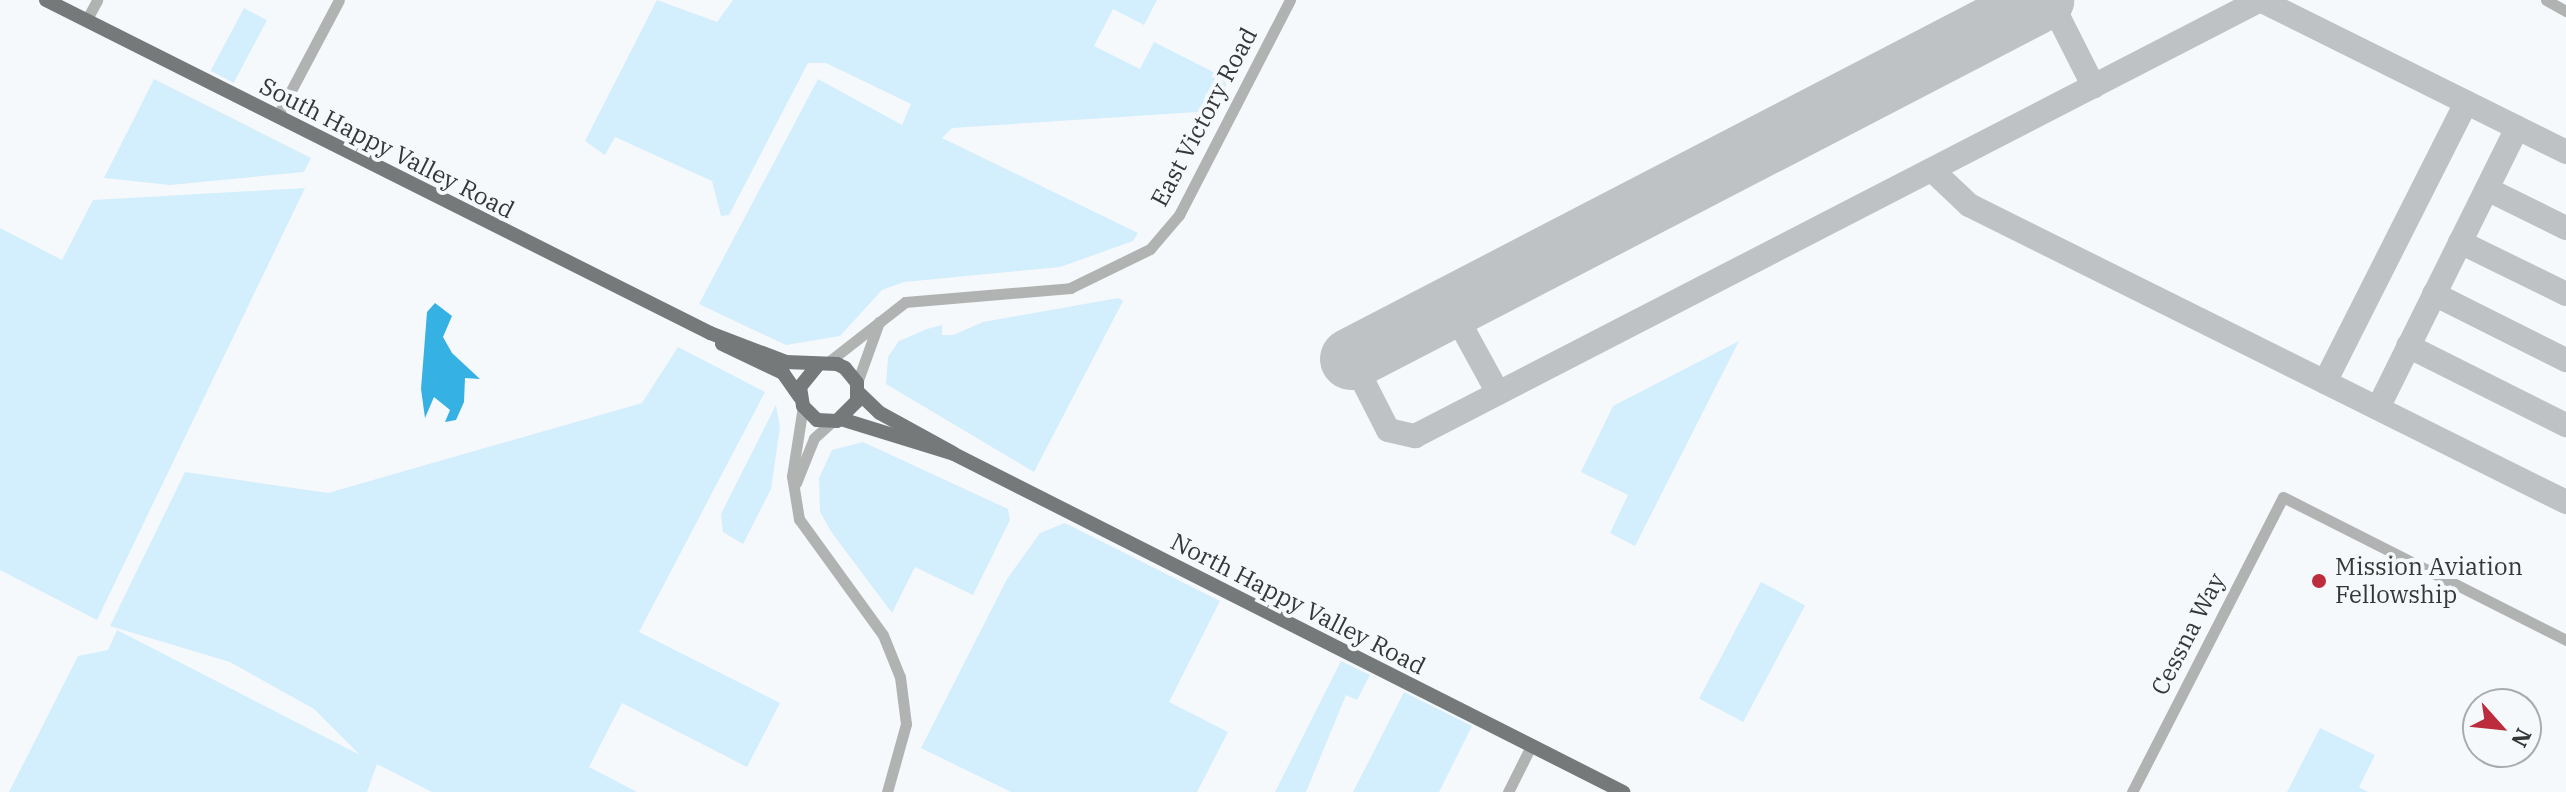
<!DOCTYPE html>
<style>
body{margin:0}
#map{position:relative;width:2566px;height:792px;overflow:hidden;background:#f6f9fb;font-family:"IBM Plex Serif",serif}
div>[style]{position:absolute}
.green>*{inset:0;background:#d3eefc;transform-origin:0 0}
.water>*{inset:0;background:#35b1e4}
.taxiway>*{height:24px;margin:-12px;padding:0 12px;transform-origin:12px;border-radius:12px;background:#bfc2c4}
.runway>*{height:62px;margin:-31px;padding:0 31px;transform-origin:31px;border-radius:31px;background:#bfc2c4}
.minor>*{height:11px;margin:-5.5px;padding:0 5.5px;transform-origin:5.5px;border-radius:5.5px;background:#b1b3b3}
.major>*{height:14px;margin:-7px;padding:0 7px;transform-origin:7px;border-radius:7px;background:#76797a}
.dots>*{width:22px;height:22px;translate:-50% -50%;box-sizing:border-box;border:4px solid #f6f9fb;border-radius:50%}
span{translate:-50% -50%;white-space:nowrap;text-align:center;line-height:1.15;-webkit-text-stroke:8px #f6f9fb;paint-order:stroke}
.street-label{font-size:24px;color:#353737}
.poi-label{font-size:24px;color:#353737}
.left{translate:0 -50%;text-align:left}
.north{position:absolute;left:2462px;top:688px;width:80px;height:80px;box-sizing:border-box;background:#f6f9fb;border:2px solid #a9abad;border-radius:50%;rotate:117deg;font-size:22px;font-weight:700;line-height:32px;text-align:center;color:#353737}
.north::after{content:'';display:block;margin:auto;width:28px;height:36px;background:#bc2c3c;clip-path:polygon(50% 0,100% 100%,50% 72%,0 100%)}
</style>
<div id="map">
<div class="green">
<div style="clip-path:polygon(657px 0,717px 22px,733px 0,1157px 0,1144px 25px,1113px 9px,1094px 46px,1140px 69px,1154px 42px,1229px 80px,1213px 111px,952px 128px,942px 138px,1138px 233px,1133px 241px,1060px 267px,904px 282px,882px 290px,840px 336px,786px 345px,699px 304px,818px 79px,902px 125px,911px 104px,826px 63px,808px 63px,729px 215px,721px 216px,712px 181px,615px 137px,605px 155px,585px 141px)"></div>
<div style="left:244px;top:8px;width:26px;height:71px;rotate:28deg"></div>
<div style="clip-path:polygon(154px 79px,311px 158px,304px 172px,170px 185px,104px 178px)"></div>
<div style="clip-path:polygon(305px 188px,97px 620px,0 570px,0 228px,62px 260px,93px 200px)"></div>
<div style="clip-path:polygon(1118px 298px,1123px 301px,1034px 472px,886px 384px,888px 357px,899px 341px,927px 329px,942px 325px,942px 335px,953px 335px,983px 322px)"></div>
<div style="clip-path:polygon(1739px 341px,1635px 546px,1610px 533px,1628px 495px,1581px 472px,1613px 406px)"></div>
<div style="clip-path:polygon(678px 347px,765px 392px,639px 632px,780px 703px,747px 767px,622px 703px,589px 767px,637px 792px,432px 792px,377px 764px,367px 792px,9px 792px,78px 656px,108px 650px,117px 630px,360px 755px,314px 709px,230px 662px,110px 626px,185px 472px,328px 493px,642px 403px)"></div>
<div style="clip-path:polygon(776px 405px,780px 427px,771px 489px,743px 544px,723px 532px,721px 514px)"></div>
<div style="clip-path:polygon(863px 442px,1008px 509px,1010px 520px,973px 595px,915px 567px,892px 613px,832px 533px,820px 512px,819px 478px,832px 450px)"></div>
<div style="clip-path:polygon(1065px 523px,1220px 601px,1169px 702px,1228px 732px,1197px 792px,1011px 792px,921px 748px,1007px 579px,1040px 533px)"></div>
<div style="left:1761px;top:582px;width:50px;height:132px;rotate:28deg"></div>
<div style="clip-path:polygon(1341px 661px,1370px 675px,1357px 700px,1346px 695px,1306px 792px,1275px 792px)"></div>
<div style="clip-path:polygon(1404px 692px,1472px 726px,1439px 792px,1353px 792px)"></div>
<div style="clip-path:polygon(2320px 728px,2375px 755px,2359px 787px,2368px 792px,2287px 792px)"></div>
</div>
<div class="water">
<div style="clip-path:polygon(435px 303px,452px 316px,443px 337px,452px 353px,480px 379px,465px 378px,464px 402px,456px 420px,445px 422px,450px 410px,434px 397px,425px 418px,421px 389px,427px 312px)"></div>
</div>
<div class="taxiway">
<div style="left:2050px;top:0;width:97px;rotate:63.2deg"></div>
<div style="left:2260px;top:0;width:342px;rotate:26.4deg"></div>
<div style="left:1932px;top:170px;width:51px;rotate:43.4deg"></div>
<div style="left:1969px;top:205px;width:667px;rotate:26.45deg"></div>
<div style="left:2487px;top:189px;width:88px;rotate:26.3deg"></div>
<div style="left:2460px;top:242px;width:118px;rotate:26.1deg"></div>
<div style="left:2434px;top:294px;width:148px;rotate:26.6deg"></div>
<div style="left:1451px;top:307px;width:98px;rotate:61.3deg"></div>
<div style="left:2408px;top:346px;width:177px;rotate:26.6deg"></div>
<div style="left:1362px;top:353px;width:26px;rotate:90deg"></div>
<div style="left:1362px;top:379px;width:57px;rotate:63deg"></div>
<div style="left:1388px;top:430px;width:28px;rotate:13deg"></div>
<div style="left:1415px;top:436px;width:951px;rotate:-27.29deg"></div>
<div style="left:2325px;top:382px;width:313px;rotate:-63.2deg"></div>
<div style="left:2378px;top:408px;width:313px;rotate:-63.6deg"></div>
</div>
<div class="runway">
<div style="left:1351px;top:359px;width:780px;rotate:-27.42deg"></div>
</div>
<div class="minor">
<div style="left:2546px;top:0;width:23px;rotate:29deg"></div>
<div style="left:86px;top:21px;width:24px;rotate:-62deg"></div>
<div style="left:277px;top:117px;width:132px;rotate:-62.1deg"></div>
<div style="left:827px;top:363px;width:99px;rotate:-38deg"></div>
<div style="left:905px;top:302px;width:166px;rotate:-4.8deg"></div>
<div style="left:1070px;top:288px;width:89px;rotate:-26deg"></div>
<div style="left:1150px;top:249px;width:45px;rotate:-49.5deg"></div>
<div style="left:1179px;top:215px;width:242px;rotate:-62.7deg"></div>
<div style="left:857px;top:383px;width:65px;rotate:-70.2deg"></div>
<div style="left:803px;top:406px;width:71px;rotate:98.9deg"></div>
<div style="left:792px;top:476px;width:44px;rotate:80.8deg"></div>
<div style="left:799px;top:519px;width:143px;rotate:54.1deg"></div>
<div style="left:883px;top:635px;width:45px;rotate:68deg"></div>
<div style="left:900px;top:677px;width:47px;rotate:82.7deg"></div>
<div style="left:906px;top:724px;width:71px;rotate:105.6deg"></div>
<div style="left:796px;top:483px;width:48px;rotate:-68.2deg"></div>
<div style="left:814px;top:438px;width:25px;rotate:-42deg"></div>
<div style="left:1508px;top:792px;width:51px;rotate:-63.4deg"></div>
<div style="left:2132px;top:792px;width:331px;rotate:-62.9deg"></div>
<div style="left:2283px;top:497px;width:317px;rotate:26.8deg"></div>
</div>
<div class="major">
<div style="left:46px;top:0;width:743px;rotate:26.63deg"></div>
<div style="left:710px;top:333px;width:81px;rotate:20.9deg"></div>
<div style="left:786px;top:362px;width:51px;rotate:2.2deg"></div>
<div style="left:837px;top:364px;width:9px;rotate:27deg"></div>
<div style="left:845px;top:368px;width:19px;rotate:51deg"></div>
<div style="left:857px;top:383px;width:18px;rotate:90deg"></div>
<div style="left:857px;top:401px;width:28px;rotate:135deg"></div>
<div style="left:837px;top:421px;width:20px;rotate:-177deg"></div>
<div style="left:817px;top:420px;width:20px;rotate:-135deg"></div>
<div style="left:803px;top:406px;width:19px;rotate:-99deg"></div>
<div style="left:800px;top:387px;width:28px;rotate:-51deg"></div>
<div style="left:722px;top:344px;width:68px;rotate:25.4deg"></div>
<div style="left:783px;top:373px;width:29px;rotate:55deg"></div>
<div style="left:858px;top:392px;width:30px;rotate:44deg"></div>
<div style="left:880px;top:413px;width:83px;rotate:28.7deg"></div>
<div style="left:841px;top:419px;width:118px;rotate:17.2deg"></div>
<div style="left:954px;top:454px;width:750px;rotate:26.8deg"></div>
</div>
<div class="dots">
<div style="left:2319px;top:581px;background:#bc2c3c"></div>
</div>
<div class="street-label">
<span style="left:1204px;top:117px;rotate:-62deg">East Victory Road</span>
<span style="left:387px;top:148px;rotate:27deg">South Happy Valley Road</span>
<span style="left:1298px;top:604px;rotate:27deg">North Happy Valley Road</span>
<span style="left:2188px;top:634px;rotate:-63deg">Cessna Way</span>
</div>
<div class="poi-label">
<span class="left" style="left:2335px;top:581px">Mission Aviation<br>Fellowship</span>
</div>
<div class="north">N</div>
</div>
